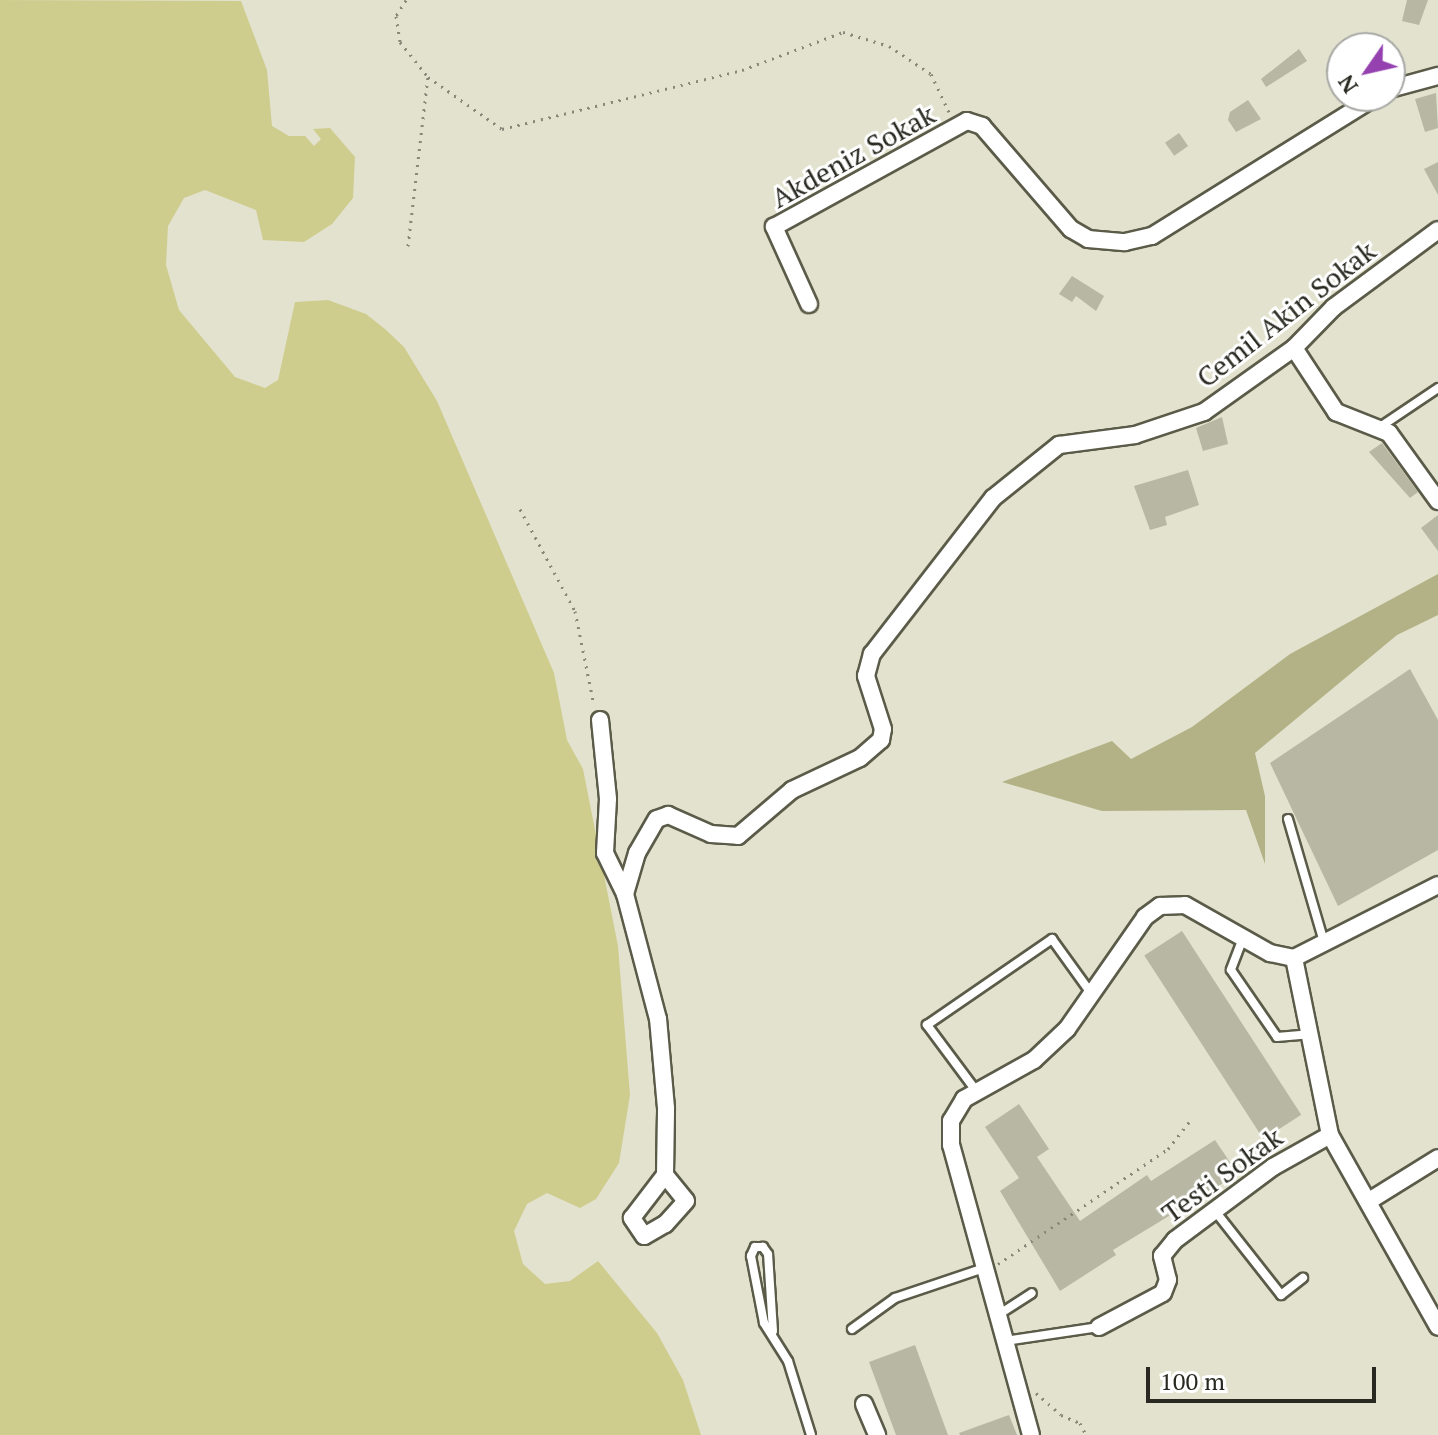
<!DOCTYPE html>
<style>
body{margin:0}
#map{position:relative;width:1438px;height:1435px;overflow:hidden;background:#e2e2ce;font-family:"PT Serif",serif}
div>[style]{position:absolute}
.green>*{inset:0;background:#b3b286}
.water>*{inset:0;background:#cfcd8e}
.building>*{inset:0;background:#b7b7a3;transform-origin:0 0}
.path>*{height:3px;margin-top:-1.5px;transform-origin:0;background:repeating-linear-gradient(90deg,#88887a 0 2px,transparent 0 8px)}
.roads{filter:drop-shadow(2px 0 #5b5b49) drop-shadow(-2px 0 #5b5b49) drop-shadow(0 2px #5b5b49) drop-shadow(0 -2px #5b5b49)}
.service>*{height:8px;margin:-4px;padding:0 4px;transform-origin:4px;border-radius:4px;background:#fff}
.minor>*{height:16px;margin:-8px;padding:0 8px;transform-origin:8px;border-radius:8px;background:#fff}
span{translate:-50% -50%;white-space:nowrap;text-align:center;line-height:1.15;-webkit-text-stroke:6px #fff;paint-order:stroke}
.street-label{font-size:28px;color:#292921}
.north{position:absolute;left:1326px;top:32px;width:80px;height:80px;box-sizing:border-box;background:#fff;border:2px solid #a9a9a6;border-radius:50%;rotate:236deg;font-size:22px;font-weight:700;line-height:32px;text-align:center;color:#292921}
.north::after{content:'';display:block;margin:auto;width:28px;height:36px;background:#9542b0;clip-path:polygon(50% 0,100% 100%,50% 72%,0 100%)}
.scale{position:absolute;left:1146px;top:1367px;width:230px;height:36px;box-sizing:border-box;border:4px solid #292921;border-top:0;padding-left:10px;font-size:24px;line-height:28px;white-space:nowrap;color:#292921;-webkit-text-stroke:6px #fff;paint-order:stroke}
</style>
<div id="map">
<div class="green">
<div style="clip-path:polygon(1438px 574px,1438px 615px,1397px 635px,1255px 753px,1265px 796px,1265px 864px,1246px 810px,1102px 811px,1002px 782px,1112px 741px,1131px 759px,1192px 727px,1290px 654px)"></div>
</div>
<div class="water">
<div style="clip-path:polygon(0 0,241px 1px,267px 70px,272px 126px,289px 136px,305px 136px,314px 146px,321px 139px,313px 129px,330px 128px,355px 157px,353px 198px,332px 224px,304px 242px,263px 240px,256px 210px,205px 190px,184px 198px,168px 226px,166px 265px,179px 310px,235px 377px,265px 388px,278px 380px,295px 302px,328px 300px,366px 314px,385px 329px,404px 347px,437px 401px,554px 673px,567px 740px,583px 769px,618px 946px,630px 1095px,619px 1163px,596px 1199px,580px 1208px,547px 1193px,527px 1204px,514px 1231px,523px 1264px,545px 1284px,570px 1281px,598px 1261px,657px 1333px,683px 1380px,701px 1435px,0 1435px)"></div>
</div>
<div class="building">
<div style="clip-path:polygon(1407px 0,1428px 0,1419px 25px,1402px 21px)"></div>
<div style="clip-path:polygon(1299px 49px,1307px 61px,1266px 87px,1261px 79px)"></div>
<div style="clip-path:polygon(1436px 93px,1438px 128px,1425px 132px,1415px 99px)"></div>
<div style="clip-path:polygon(1248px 100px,1261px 119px,1236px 132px,1228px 120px,1230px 112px)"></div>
<div style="left:1179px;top:133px;width:16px;height:17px;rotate:55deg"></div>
<div style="clip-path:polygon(1438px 162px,1438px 195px,1424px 169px)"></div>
<div style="clip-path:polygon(1072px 276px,1104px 296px,1096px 311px,1076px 296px,1072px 302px,1059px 294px)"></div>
<div style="clip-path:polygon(1222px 417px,1228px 444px,1203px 451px,1196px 428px)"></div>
<div style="clip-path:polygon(1382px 443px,1418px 492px,1410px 498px,1369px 452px)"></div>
<div style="clip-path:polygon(1188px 470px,1199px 505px,1165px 517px,1167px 525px,1150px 530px,1134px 486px)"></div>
<div style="clip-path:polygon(1438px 515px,1438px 551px,1421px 528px)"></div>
<div style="clip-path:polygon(1410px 669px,1438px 720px,1438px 850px,1338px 906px,1270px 763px)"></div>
<div style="left:1182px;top:931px;width:219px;height:45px;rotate:57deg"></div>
<div style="clip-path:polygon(1019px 1104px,1049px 1149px,1037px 1157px,1080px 1221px,1147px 1175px,1151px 1181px,1215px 1140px,1238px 1174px,1113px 1250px,1116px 1255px,1060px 1291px,1000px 1191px,1019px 1178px,985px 1127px)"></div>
<div style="clip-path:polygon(915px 1345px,948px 1435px,896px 1435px,869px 1362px)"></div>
<div style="clip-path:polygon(1009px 1415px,1017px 1435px,960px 1435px,959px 1433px)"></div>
</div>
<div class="path">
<div style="left:406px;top:0;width:19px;rotate:122deg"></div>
<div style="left:396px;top:16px;width:26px;rotate:81deg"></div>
<div style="left:400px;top:42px;width:45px;rotate:51.3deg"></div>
<div style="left:408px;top:246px;width:170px;rotate:-83.3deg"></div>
<div style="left:428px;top:77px;width:90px;rotate:35.1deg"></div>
<div style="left:502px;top:129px;width:247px;rotate:-13.8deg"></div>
<div style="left:742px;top:70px;width:108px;rotate:-20.6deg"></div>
<div style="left:843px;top:32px;width:48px;rotate:16.9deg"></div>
<div style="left:889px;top:46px;width:50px;rotate:33.7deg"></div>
<div style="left:931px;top:74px;width:42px;rotate:64.7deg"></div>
<div style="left:520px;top:509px;width:116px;rotate:61.7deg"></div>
<div style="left:575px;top:611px;width:96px;rotate:78.6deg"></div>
<div style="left:998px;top:1264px;width:205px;rotate:-34.1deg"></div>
<div style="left:1168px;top:1149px;width:39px;rotate:-52deg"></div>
<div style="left:1036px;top:1393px;width:33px;rotate:41deg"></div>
<div style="left:1061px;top:1415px;width:21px;rotate:23deg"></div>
<div style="left:1080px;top:1423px;width:13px;rotate:63deg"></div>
</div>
<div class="roads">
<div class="service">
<div style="left:1380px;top:427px;width:70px;rotate:-33.9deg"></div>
<div style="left:1288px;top:819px;width:128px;rotate:73.7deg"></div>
<div style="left:1243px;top:938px;width:34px;rotate:111deg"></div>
<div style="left:1231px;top:970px;width:81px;rotate:55.5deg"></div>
<div style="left:1277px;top:1037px;width:35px;rotate:-5deg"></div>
<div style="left:977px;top:1092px;width:84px;rotate:-126.7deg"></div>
<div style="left:927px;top:1025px;width:152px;rotate:-34.5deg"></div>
<div style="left:1052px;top:939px;width:67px;rotate:54.2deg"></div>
<div style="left:1215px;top:1211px;width:107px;rotate:51.8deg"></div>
<div style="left:1281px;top:1295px;width:28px;rotate:-38deg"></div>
<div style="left:998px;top:1315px;width:40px;rotate:-32.9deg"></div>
<div style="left:852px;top:1329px;width:53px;rotate:-35.8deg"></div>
<div style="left:895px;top:1298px;width:94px;rotate:-18.6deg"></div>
<div style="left:773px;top:1331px;width:77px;rotate:-93.7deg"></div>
<div style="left:768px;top:1254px;width:9px;rotate:-126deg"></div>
<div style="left:763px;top:1247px;width:8px;rotate:180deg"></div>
<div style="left:755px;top:1247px;width:10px;rotate:114deg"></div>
<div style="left:751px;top:1256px;width:68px;rotate:79deg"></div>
<div style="left:764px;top:1323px;width:45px;rotate:57.7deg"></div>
<div style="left:788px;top:1361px;width:77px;rotate:72.7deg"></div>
<div style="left:1005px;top:1341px;width:95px;rotate:-8.5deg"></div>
</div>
<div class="minor">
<div style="left:1390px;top:89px;width:50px;rotate:-15.2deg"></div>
<div style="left:809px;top:304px;width:85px;rotate:-114.4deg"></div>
<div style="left:774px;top:227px;width:220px;rotate:-28.8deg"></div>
<div style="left:967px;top:121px;width:16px;rotate:18deg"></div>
<div style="left:982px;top:126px;width:136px;rotate:49.2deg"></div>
<div style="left:1071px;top:229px;width:20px;rotate:30deg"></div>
<div style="left:1088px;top:239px;width:37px;rotate:5deg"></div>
<div style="left:1125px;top:242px;width:28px;rotate:-13deg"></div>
<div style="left:1152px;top:236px;width:265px;rotate:-31.9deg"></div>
<div style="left:1294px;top:348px;width:77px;rotate:56.7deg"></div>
<div style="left:1336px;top:412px;width:57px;rotate:21.6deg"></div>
<div style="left:1389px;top:433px;width:84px;rotate:54.2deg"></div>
<div style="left:600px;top:720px;width:79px;rotate:84.2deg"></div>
<div style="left:608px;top:799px;width:54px;rotate:93.2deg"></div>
<div style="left:605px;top:853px;width:46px;rotate:64deg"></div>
<div style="left:1294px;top:958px;width:181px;rotate:78.5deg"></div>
<div style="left:1330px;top:1135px;width:220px;rotate:60.6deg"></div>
<div style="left:665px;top:1175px;width:33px;rotate:51deg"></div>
<div style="left:686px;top:1201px;width:31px;rotate:132deg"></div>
<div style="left:665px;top:1224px;width:24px;rotate:150deg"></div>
<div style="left:644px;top:1236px;width:22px;rotate:-124deg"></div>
<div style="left:632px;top:1218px;width:54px;rotate:-52.5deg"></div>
<div style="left:665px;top:1175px;width:67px;rotate:-89.1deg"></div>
<div style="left:666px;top:1108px;width:89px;rotate:-95.1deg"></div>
<div style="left:658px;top:1019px;width:129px;rotate:-104.8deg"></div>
<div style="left:625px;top:894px;width:43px;rotate:-73.7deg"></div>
<div style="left:637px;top:853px;width:39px;rotate:-60deg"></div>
<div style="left:657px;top:819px;width:12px;rotate:-20deg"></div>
<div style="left:668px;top:815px;width:47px;rotate:23.8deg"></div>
<div style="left:711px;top:834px;width:27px;rotate:4deg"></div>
<div style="left:738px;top:836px;width:71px;rotate:-40.4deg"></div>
<div style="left:792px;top:790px;width:75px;rotate:-25.2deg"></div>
<div style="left:860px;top:758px;width:28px;rotate:-41deg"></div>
<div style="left:881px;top:740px;width:11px;rotate:-80deg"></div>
<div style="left:883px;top:729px;width:56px;rotate:-107.8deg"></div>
<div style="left:866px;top:676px;width:23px;rotate:-75deg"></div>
<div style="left:872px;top:654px;width:197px;rotate:-52.2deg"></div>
<div style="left:993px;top:498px;width:85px;rotate:-38.8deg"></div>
<div style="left:1059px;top:445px;width:77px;rotate:-7.5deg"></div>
<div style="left:1135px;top:435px;width:73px;rotate:-18.4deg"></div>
<div style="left:1204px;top:412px;width:110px;rotate:-35.4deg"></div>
<div style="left:1294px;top:348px;width:57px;rotate:-45.7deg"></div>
<div style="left:1334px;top:307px;width:129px;rotate:-36.5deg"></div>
<div style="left:1369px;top:1201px;width:81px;rotate:-31.9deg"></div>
<div style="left:1099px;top:1327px;width:72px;rotate:-28deg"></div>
<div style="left:1163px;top:1293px;width:14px;rotate:-69deg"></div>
<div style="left:1168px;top:1280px;width:25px;rotate:-104deg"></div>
<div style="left:1162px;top:1256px;width:21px;rotate:-51deg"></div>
<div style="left:1175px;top:1240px;width:122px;rotate:-36.7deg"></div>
<div style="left:1273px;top:1167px;width:65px;rotate:-29.3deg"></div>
<div style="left:864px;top:1404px;width:34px;rotate:67deg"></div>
<div style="left:1031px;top:1435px;width:301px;rotate:-105.4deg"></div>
<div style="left:951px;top:1145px;width:24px;rotate:-90deg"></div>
<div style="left:951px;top:1121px;width:26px;rotate:-59deg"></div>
<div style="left:964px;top:1099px;width:80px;rotate:-29.1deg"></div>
<div style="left:1034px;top:1060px;width:45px;rotate:-43.2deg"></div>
<div style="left:1067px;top:1029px;width:136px;rotate:-55.1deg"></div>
<div style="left:1145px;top:917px;width:19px;rotate:-36deg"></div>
<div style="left:1160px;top:906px;width:25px;rotate:-2deg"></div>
<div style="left:1185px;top:905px;width:98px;rotate:29.5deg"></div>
<div style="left:1270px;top:953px;width:25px;rotate:12deg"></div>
<div style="left:1294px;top:958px;width:161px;rotate:-26.9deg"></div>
</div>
</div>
<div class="street-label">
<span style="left:853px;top:156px;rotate:-29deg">Akdeniz Sokak</span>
<span style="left:1286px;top:314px;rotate:-38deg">Cemil Akin Sokak</span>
<span style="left:1222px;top:1175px;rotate:-36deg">Testi Sokak</span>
</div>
<div class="north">N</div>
<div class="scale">100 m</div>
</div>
